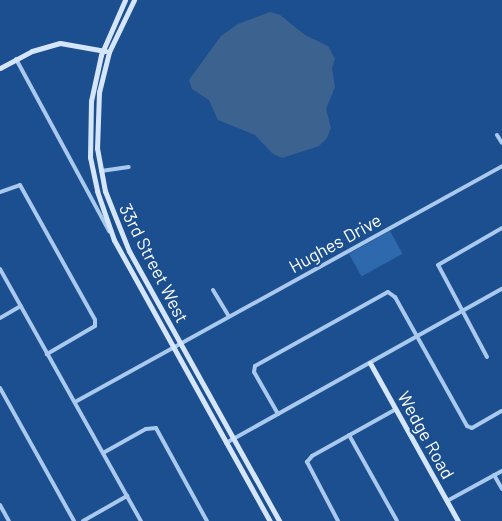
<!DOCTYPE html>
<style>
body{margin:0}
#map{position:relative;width:502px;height:521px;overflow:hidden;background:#1b4f8f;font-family:Barlow,sans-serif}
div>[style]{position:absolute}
.green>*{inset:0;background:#2e69ad;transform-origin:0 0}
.water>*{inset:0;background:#3c6290}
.street>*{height:4px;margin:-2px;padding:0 2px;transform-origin:2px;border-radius:2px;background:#a9c9ee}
.secondary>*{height:5px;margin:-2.5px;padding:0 2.5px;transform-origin:2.5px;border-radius:2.5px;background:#d6e6fa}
span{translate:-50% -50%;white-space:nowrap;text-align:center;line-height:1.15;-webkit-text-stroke:4.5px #1b4f8f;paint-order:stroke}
.street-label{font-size:18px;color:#fff}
</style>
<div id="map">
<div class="green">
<div style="left:390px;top:231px;width:26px;height:47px;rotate:61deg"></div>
</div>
<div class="water">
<div style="clip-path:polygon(270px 12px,280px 15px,305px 35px,328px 46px,335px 59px,332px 68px,335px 87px,326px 109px,331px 128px,327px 138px,319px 146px,282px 158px,272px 153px,255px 135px,218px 120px,209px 100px,192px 89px,189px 80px,221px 36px,238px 24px)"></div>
</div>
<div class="street">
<div style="left:16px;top:59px;width:196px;rotate:61.6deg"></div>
<div style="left:497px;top:135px;width:9px;rotate:58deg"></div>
<div style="left:101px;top:171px;width:28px;rotate:-8deg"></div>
<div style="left:0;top:192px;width:21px;rotate:-19deg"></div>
<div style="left:20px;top:185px;width:154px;rotate:60.9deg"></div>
<div style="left:95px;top:320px;width:6px;rotate:90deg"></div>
<div style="left:95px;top:326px;width:56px;rotate:149.7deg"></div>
<div style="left:0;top:269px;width:289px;rotate:60.8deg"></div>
<div style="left:213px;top:290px;width:31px;rotate:59deg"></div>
<div style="left:0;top:318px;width:24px;rotate:-30deg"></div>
<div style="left:487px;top:357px;width:104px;rotate:-118deg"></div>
<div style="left:438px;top:265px;width:74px;rotate:-30deg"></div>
<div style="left:0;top:388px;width:152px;rotate:60.9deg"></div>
<div style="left:75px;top:402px;width:488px;rotate:-28.9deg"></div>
<div style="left:278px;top:414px;width:48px;rotate:-119.7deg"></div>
<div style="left:254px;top:372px;width:6px;rotate:-81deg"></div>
<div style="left:255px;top:366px;width:152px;rotate:-29.1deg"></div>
<div style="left:388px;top:292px;width:9px;rotate:36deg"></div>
<div style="left:395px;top:297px;width:148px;rotate:60.8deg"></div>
<div style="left:467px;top:426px;width:5px;rotate:22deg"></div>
<div style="left:472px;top:428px;width:34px;rotate:-30deg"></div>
<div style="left:349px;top:435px;width:98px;rotate:60.8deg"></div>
<div style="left:226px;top:443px;width:316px;rotate:-29.2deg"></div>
<div style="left:103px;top:453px;width:49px;rotate:-29.2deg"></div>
<div style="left:146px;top:429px;width:10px;rotate:-6deg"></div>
<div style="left:156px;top:428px;width:106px;rotate:61.3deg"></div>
<div style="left:494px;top:475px;width:16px;rotate:60deg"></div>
<div style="left:447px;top:501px;width:63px;rotate:-28.6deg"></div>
<div style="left:0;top:505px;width:18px;rotate:61deg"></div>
<div style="left:83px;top:521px;width:51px;rotate:-29.6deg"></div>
<div style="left:338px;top:521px;width:67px;rotate:-117.7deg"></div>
<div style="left:307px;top:462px;width:8px;rotate:-50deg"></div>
<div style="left:312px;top:456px;width:96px;rotate:-29.2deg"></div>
</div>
<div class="secondary">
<div style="left:125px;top:0;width:60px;rotate:113.6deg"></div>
<div style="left:101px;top:55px;width:47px;rotate:102.3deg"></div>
<div style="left:91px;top:101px;width:56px;rotate:91deg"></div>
<div style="left:90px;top:157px;width:35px;rotate:78deg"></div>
<div style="left:97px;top:191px;width:52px;rotate:70.9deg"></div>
<div style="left:114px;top:240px;width:321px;rotate:61deg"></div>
<div style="left:134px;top:0;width:58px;rotate:115.7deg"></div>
<div style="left:109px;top:52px;width:41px;rotate:104deg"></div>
<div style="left:99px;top:92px;width:56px;rotate:92deg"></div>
<div style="left:97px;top:148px;width:44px;rotate:79.5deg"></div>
<div style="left:105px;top:191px;width:65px;rotate:68.2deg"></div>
<div style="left:129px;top:251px;width:309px;rotate:60.9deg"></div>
<div style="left:0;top:68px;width:36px;rotate:-28deg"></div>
<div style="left:32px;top:51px;width:29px;rotate:-16deg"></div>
<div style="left:60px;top:43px;width:46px;rotate:10.1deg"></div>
<div style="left:370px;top:363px;width:181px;rotate:60.9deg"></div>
</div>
<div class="street-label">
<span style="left:335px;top:243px;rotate:-29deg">Hughes Drive</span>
<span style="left:154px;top:263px;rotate:63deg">33rd Street West</span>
<span style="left:426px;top:435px;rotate:61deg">Wedge Road</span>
</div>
</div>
